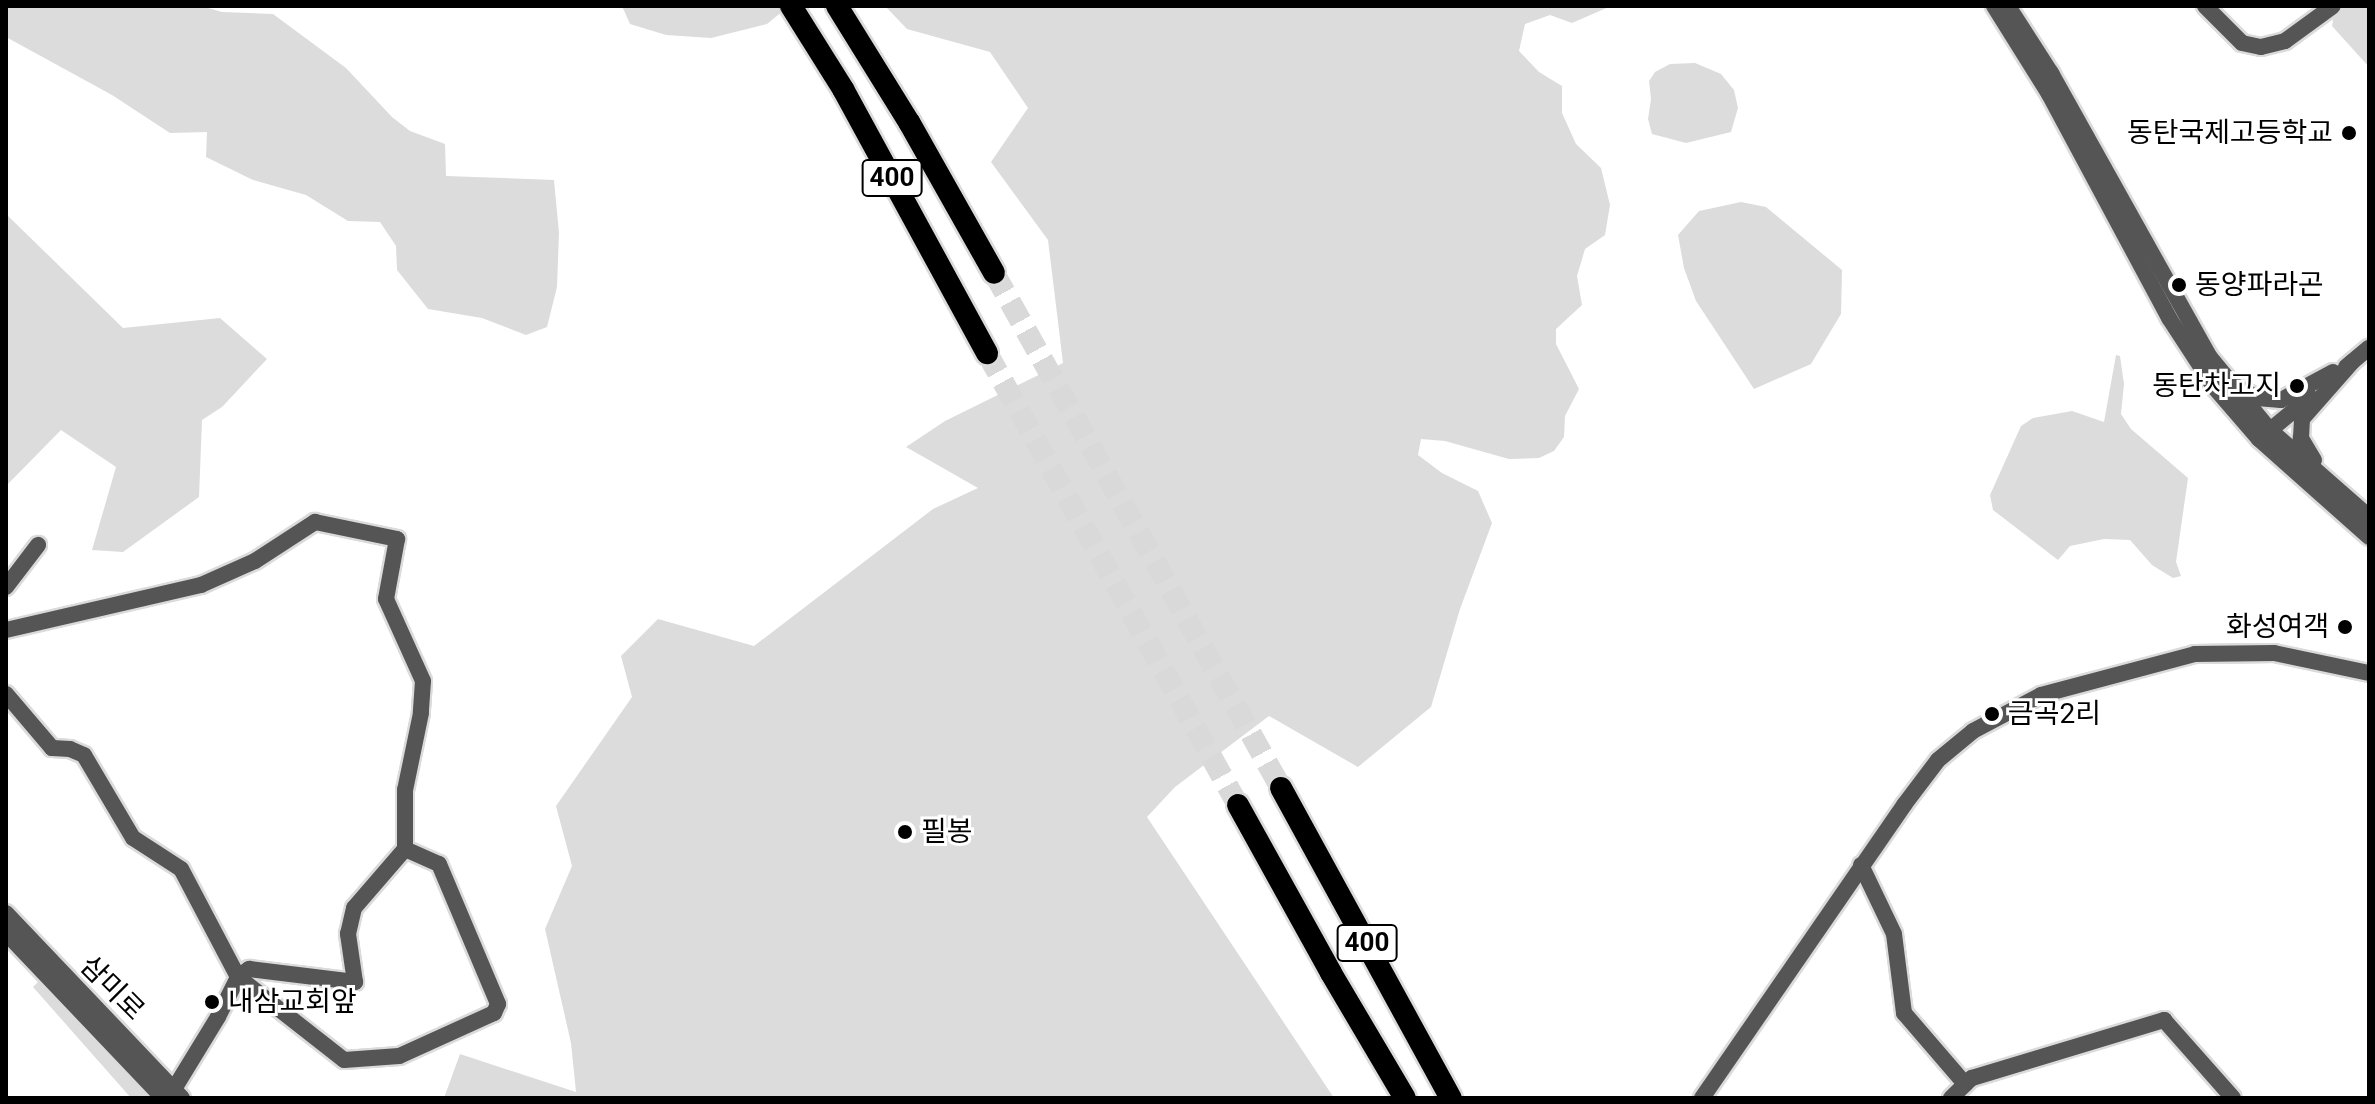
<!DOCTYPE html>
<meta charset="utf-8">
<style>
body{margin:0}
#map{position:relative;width:2375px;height:1104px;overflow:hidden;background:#fff;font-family:Roboto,"Noto Sans KR",sans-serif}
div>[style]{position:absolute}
.green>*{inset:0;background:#dcdcdc}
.highway-tunnel>*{height:22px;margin-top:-11px;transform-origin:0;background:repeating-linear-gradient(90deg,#d9d9d9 0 22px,transparent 0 33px)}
.roads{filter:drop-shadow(2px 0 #dbdbdb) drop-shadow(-2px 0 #dbdbdb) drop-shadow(0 2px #dbdbdb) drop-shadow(0 -2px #dbdbdb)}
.minor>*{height:16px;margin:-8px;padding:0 8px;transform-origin:8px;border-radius:8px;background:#555}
.highway>*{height:22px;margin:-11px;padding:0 11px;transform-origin:11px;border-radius:11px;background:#000}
.dots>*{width:22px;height:22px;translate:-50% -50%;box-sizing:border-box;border:4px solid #fff;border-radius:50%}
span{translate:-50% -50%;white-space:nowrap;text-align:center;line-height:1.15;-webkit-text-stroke:6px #fff;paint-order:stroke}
.shield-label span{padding:2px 6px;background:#fff;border:2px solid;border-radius:6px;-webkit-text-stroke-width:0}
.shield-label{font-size:26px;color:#000;font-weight:700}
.poi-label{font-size:28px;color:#000}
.right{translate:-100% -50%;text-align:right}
.left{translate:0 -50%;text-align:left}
.street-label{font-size:28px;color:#000}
.frame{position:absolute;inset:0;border:8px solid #000;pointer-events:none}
</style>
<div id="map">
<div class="green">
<div style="clip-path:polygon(6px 6px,201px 6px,222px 12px,273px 14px,346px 68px,392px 117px,410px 131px,445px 144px,446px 176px,554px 180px,559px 233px,557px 287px,547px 327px,526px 335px,482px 318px,428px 309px,397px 270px,396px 246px,380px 222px,348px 221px,306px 195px,253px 180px,206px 157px,207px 132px,170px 133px,112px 95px,6px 37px)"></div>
<div style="clip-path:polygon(622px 6px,789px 6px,767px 24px,711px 38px,666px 35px,630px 24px)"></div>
<div style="clip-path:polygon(885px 6px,1611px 6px,1572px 23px,1550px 15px,1525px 24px,1519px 51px,1539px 72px,1562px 86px,1562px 113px,1576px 144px,1601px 168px,1610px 205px,1605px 235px,1585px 249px,1577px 276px,1582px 305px,1556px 329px,1556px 344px,1579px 389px,1565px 416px,1564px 437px,1554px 451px,1539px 458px,1509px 459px,1445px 441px,1421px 439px,1418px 455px,1442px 473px,1478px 491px,1492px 523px,1460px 609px,1431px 707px,1358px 767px,1269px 716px,1175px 787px,1147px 817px,1334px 1098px,444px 1098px,460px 1054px,576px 1092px,571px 1043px,545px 929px,572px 866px,556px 806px,632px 697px,621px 656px,658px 619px,754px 646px,933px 509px,978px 488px,906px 447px,945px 421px,1063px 363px,1048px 240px,991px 162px,1028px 108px,990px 52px,907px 29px)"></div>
<div style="clip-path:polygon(2344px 6px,2369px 6px,2369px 67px,2332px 26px,2334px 14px)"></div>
<div style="clip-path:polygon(1695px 63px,1721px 74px,1734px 90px,1738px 108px,1731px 132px,1686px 143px,1652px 134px,1648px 119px,1651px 99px,1649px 81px,1655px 72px,1670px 64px)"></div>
<div style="clip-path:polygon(1741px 202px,1766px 207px,1842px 270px,1841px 314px,1811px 364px,1754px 389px,1696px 301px,1684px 268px,1678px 235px,1699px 211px)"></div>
<div style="clip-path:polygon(6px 214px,123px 328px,220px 318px,267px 359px,222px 407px,202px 420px,199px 497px,123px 552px,92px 550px,116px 467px,61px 430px,6px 486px)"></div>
<div style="clip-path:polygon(2116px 355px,2120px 356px,2124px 384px,2121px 414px,2131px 429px,2188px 478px,2176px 562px,2181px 576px,2173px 578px,2152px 565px,2130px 540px,2104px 539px,2070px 546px,2058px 560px,1993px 510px,1990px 495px,2021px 426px,2033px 418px,2072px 411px,2104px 422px)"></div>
<div style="clip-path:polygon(39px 981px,149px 1098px,131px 1098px,33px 987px)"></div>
</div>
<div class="highway-tunnel">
<div style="left:994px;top:273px;width:590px;rotate:60.87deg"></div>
<div style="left:987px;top:353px;width:517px;rotate:60.96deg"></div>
</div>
<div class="roads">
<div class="minor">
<div style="left:1994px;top:6px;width:104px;rotate:58deg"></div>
<div style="left:2049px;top:94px;width:254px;rotate:61.8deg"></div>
<div style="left:2169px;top:318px;width:82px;rotate:56.9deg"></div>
<div style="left:2214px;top:387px;width:69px;rotate:49.1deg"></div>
<div style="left:2259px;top:439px;width:147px;rotate:41.7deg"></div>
<div style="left:2008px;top:6px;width:80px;rotate:57.3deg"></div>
<div style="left:2051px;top:73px;width:324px;rotate:60.8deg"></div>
<div style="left:2209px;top:356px;width:96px;rotate:50.5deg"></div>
<div style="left:2270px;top:430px;width:132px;rotate:41.3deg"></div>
<div style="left:2205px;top:6px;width:52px;rotate:45deg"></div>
<div style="left:2242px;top:43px;width:19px;rotate:12deg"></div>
<div style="left:2261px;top:47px;width:25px;rotate:-14deg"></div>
<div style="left:2285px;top:41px;width:59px;rotate:-36.1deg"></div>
<div style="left:2346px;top:367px;width:30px;rotate:-40deg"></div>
<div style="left:2236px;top:386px;width:24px;rotate:30deg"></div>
<div style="left:2257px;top:398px;width:24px;rotate:5deg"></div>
<div style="left:2281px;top:400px;width:59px;rotate:-28.3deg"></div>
<div style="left:2263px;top:436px;width:61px;rotate:-39.7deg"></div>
<div style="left:2314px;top:460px;width:26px;rotate:-121deg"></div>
<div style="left:2301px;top:438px;width:19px;rotate:-87deg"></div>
<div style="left:2302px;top:419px;width:76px;rotate:-48.7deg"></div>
<div style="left:6px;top:587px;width:53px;rotate:-52.7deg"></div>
<div style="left:6px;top:630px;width:200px;rotate:-13deg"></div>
<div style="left:201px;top:585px;width:59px;rotate:-24deg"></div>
<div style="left:255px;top:561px;width:72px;rotate:-33deg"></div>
<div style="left:315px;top:522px;width:84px;rotate:11.7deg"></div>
<div style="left:397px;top:539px;width:61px;rotate:100.4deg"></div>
<div style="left:386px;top:599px;width:90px;rotate:65.7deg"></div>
<div style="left:423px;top:681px;width:32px;rotate:94deg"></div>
<div style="left:421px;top:713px;width:79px;rotate:101.7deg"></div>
<div style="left:405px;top:790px;width:59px;rotate:90deg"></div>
<div style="left:405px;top:849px;width:37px;rotate:24deg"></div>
<div style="left:439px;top:864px;width:152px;rotate:67.1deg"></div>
<div style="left:498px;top:1004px;width:10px;rotate:114deg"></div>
<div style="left:494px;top:1013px;width:104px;rotate:155.6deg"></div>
<div style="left:399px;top:1056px;width:55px;rotate:175.8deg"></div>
<div style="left:344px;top:1060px;width:135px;rotate:-141.9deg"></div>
<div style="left:238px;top:977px;width:122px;rotate:-117.8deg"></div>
<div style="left:181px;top:869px;width:57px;rotate:-147.1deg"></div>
<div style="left:133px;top:838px;width:96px;rotate:-120.6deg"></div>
<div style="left:84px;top:755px;width:15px;rotate:-157deg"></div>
<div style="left:70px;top:749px;width:18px;rotate:-177deg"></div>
<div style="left:52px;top:748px;width:71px;rotate:-130.4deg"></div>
<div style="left:1861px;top:865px;width:76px;rotate:64.4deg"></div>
<div style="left:1894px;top:934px;width:80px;rotate:82.8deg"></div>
<div style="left:1904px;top:1013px;width:94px;rotate:49.3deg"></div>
<div style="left:6px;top:913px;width:255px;rotate:46.4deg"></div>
<div style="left:6px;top:933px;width:228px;rotate:46.4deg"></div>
<div style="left:174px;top:1089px;width:84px;rotate:-58.6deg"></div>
<div style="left:218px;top:1017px;width:45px;rotate:-63.4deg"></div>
<div style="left:238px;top:977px;width:14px;rotate:-36deg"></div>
<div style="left:249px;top:969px;width:107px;rotate:7deg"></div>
<div style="left:355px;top:982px;width:49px;rotate:-98.3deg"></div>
<div style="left:348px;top:934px;width:27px;rotate:-77deg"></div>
<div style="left:354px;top:908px;width:78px;rotate:-49.2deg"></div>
<div style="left:1702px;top:1098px;width:356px;rotate:-55.4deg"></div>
<div style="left:1904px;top:805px;width:56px;rotate:-52.9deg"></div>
<div style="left:1938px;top:760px;width:45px;rotate:-39.6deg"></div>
<div style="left:1973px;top:731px;width:77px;rotate:-27.9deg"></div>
<div style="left:2041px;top:695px;width:159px;rotate:-14.9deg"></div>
<div style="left:2195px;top:654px;width:79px;rotate:-0.7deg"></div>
<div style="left:2274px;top:653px;width:97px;rotate:11.9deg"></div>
<div style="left:1951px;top:1098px;width:29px;rotate:-44deg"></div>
<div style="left:1972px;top:1078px;width:201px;rotate:-16.8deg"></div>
<div style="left:2164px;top:1020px;width:104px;rotate:48.5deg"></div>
</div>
<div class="highway">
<div style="left:791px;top:6px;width:98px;rotate:57.9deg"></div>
<div style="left:843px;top:89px;width:301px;rotate:61.4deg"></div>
<div style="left:837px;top:6px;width:137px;rotate:58.2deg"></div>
<div style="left:909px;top:122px;width:173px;rotate:60.6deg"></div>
<div style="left:1281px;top:788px;width:354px;rotate:61.3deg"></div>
<div style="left:1238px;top:805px;width:192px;rotate:61deg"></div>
<div style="left:1331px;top:973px;width:145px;rotate:59.4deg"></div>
</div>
</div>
<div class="dots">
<div style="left:2349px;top:133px;background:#000"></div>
<div style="left:2179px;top:285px;background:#000"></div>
<div style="left:2297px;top:386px;background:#000"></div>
<div style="left:2345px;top:627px;background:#000"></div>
<div style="left:1992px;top:714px;background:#000"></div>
<div style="left:905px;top:832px;background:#000"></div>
<div style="left:212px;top:1002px;background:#000"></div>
</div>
<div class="shield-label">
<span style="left:892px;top:178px">400</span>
<span style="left:1367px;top:943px">400</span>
</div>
<div class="poi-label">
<span class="right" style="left:2333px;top:133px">동탄국제고등학교</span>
<span class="left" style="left:2195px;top:285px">동양파라곤</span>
<span class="right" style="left:2281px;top:386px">동탄차고지</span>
<span class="right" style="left:2329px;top:627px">화성여객</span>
<span class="left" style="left:2008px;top:714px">금곡2리</span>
<span class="left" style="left:921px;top:832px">필봉</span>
<span class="left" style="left:228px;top:1002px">내삼교회앞</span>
</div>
<div class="street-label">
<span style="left:112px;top:988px;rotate:45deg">삼미로</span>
</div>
<div class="frame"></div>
</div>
